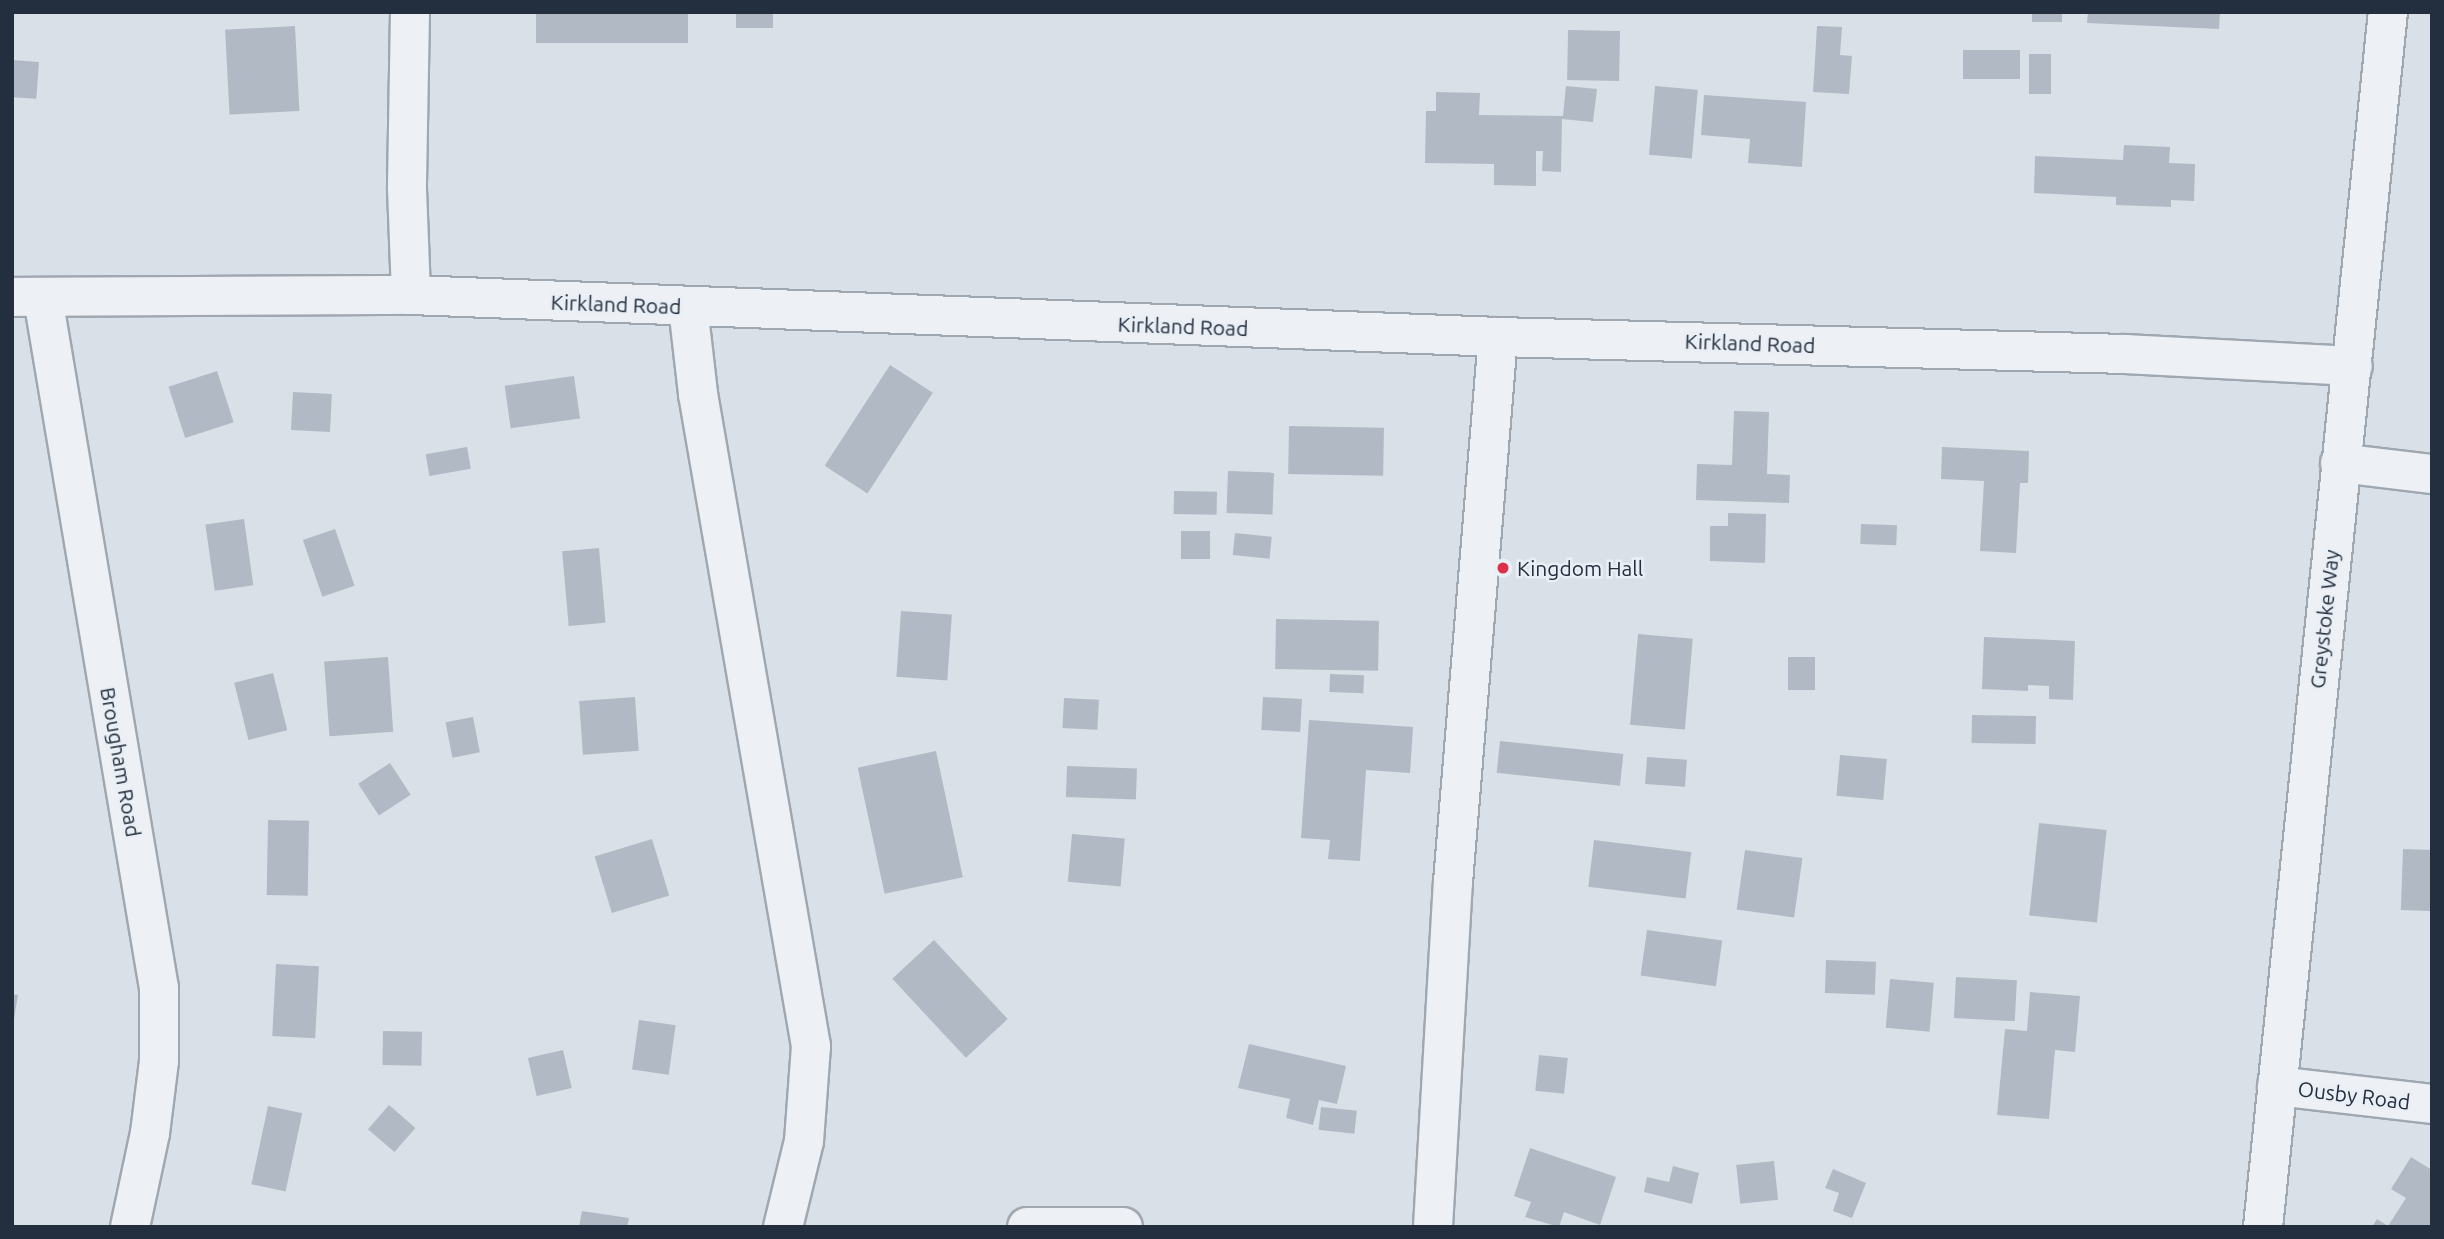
<!DOCTYPE html>
<style>
body{margin:0}
#map{position:relative;width:2444px;height:1239px;overflow:hidden;background:#dae0e7;font-family:Ubuntu,sans-serif}
div>[style]{position:absolute}
.building>*{inset:0;background:#b1b9c4;transform-origin:0 0}
.roads{filter:drop-shadow(2px 0 #9fa7b1) drop-shadow(-2px 0 #9fa7b1) drop-shadow(0 2px #9fa7b1) drop-shadow(0 -2px #9fa7b1)}
.minor>*{height:38px;margin:-19px;padding:0 19px;transform-origin:19px;border-radius:19px;background:#edf0f5}
.tertiary>*{height:38px;margin:-19px;padding:0 19px;transform-origin:19px;border-radius:19px;background:#edf0f5}
.dots>*{width:19px;height:19px;translate:-50% -50%;box-sizing:border-box;border:4px solid #eaeff5;border-radius:50%}
span{translate:-50% -50%;white-space:nowrap;text-align:center;line-height:1.15;-webkit-text-stroke:5px #eaeff5;paint-order:stroke}
.street-label{font-size:21px;color:#232e3e}
.poi-label{font-size:21px;color:#232e3e}
.left{translate:0 -50%;text-align:left}
.frame{position:absolute;inset:0;border:14px solid #232e3e;pointer-events:none}
</style>
<div id="map">
<div class="building">
<div style="left:536px;top:12px;width:152px;height:31px"></div>
<div style="left:736px;top:12px;width:37px;height:16px"></div>
<div style="left:2032px;top:12px;width:30px;height:10px"></div>
<div style="clip-path:polygon(2088px 12px,2220px 12px,2219px 29px,2087px 23px)"></div>
<div style="left:295px;top:26px;width:85px;height:70px;rotate:87deg"></div>
<div style="clip-path:polygon(1817px 26px,1842px 27px,1840px 55px,1852px 56px,1849px 94px,1813px 92px)"></div>
<div style="left:1568px;top:30px;width:52px;height:50px;rotate:1deg"></div>
<div style="left:1963px;top:50px;width:57px;height:29px"></div>
<div style="left:2029px;top:54px;width:22px;height:40px"></div>
<div style="left:12px;top:60px;width:27px;height:37px;rotate:4deg"></div>
<div style="clip-path:polygon(1566px 86px,1597px 89px,1593px 122px,1562px 119px,1561px 172px,1542px 171px,1543px 151px,1536px 151px,1536px 186px,1494px 185px,1494px 164px,1425px 163px,1426px 111px,1436px 111px,1436px 92px,1480px 93px,1479px 115px,1563px 116px)"></div>
<div style="left:1655px;top:86px;width:43px;height:69px;rotate:5deg"></div>
<div style="clip-path:polygon(1704px 95px,1806px 102px,1802px 167px,1748px 163px,1750px 139px,1701px 135px)"></div>
<div style="clip-path:polygon(2124px 145px,2170px 147px,2169px 163px,2195px 164px,2194px 201px,2171px 200px,2171px 207px,2116px 205px,2116px 197px,2034px 193px,2035px 156px,2123px 160px)"></div>
<div style="left:890px;top:365px;width:51px;height:120px;rotate:33deg"></div>
<div style="left:217px;top:371px;width:54px;height:51px;rotate:72deg"></div>
<div style="left:574px;top:376px;width:43px;height:70px;rotate:82deg"></div>
<div style="left:293px;top:392px;width:39px;height:38px;rotate:3deg"></div>
<div style="clip-path:polygon(1734px 411px,1769px 412px,1767px 474px,1790px 475px,1789px 503px,1696px 500px,1697px 464px,1732px 465px)"></div>
<div style="left:1289px;top:426px;width:95px;height:48px;rotate:1deg"></div>
<div style="left:467px;top:447px;width:22px;height:42px;rotate:80deg"></div>
<div style="clip-path:polygon(1942px 447px,2029px 451px,2028px 483px,2020px 483px,2016px 553px,1980px 551px,1984px 481px,1941px 479px)"></div>
<div style="left:1228px;top:471px;width:46px;height:42px;rotate:2deg"></div>
<div style="left:1174px;top:491px;width:43px;height:23px;rotate:1deg"></div>
<div style="clip-path:polygon(1728px 513px,1766px 514px,1765px 563px,1710px 561px,1710px 526px,1728px 526px)"></div>
<div style="left:244px;top:519px;width:67px;height:39px;rotate:82deg"></div>
<div style="left:1861px;top:524px;width:36px;height:20px;rotate:2deg"></div>
<div style="left:335px;top:529px;width:60px;height:34px;rotate:71deg"></div>
<div style="left:1181px;top:531px;width:29px;height:28px"></div>
<div style="left:1235px;top:533px;width:37px;height:22px;rotate:6deg"></div>
<div style="left:599px;top:548px;width:75px;height:37px;rotate:85deg"></div>
<div style="left:901px;top:611px;width:51px;height:66px;rotate:4deg"></div>
<div style="left:1276px;top:619px;width:103px;height:50px;rotate:1deg"></div>
<div style="left:1638px;top:634px;width:55px;height:91px;rotate:5deg"></div>
<div style="clip-path:polygon(1984px 637px,2075px 641px,2073px 700px,2049px 699px,2049px 686px,2028px 685px,2028px 691px,1982px 689px)"></div>
<div style="left:388px;top:657px;width:75px;height:64px;rotate:86deg"></div>
<div style="left:1788px;top:657px;width:27px;height:33px"></div>
<div style="left:273px;top:673px;width:59px;height:40px;rotate:76deg"></div>
<div style="left:1330px;top:674px;width:34px;height:18px;rotate:2deg"></div>
<div style="left:635px;top:697px;width:54px;height:56px;rotate:86deg"></div>
<div style="left:1263px;top:697px;width:39px;height:33px;rotate:3deg"></div>
<div style="left:1064px;top:698px;width:35px;height:30px;rotate:3deg"></div>
<div style="left:1972px;top:715px;width:64px;height:28px;rotate:1deg"></div>
<div style="left:473px;top:717px;width:36px;height:28px;rotate:79deg"></div>
<div style="clip-path:polygon(1309px 720px,1413px 727px,1410px 773px,1366px 770px,1360px 861px,1328px 859px,1330px 840px,1301px 838px)"></div>
<div style="left:1500px;top:741px;width:124px;height:32px;rotate:6deg"></div>
<div style="left:936px;top:751px;width:129px;height:80px;rotate:78deg"></div>
<div style="left:1840px;top:755px;width:47px;height:41px;rotate:5deg"></div>
<div style="left:1647px;top:757px;width:40px;height:27px;rotate:4deg"></div>
<div style="left:390px;top:763px;width:38px;height:38px;rotate:57deg"></div>
<div style="left:1067px;top:766px;width:70px;height:31px;rotate:2deg"></div>
<div style="left:268px;top:820px;width:41px;height:75px;rotate:1deg"></div>
<div style="left:2039px;top:823px;width:68px;height:93px;rotate:6deg"></div>
<div style="left:1072px;top:834px;width:53px;height:48px;rotate:5deg"></div>
<div style="left:652px;top:839px;width:59px;height:60px;rotate:73deg"></div>
<div style="left:1594px;top:840px;width:98px;height:47px;rotate:7deg"></div>
<div style="left:2403px;top:849px;width:29px;height:61px;rotate:2deg"></div>
<div style="left:1745px;top:850px;width:58px;height:60px;rotate:8deg"></div>
<div style="left:1647px;top:930px;width:76px;height:46px;rotate:8deg"></div>
<div style="left:934px;top:940px;width:108px;height:57px;rotate:47deg"></div>
<div style="left:1826px;top:960px;width:50px;height:33px;rotate:2deg"></div>
<div style="left:276px;top:964px;width:43px;height:72px;rotate:3deg"></div>
<div style="left:1956px;top:977px;width:61px;height:41px;rotate:3deg"></div>
<div style="left:1890px;top:979px;width:44px;height:49px;rotate:5deg"></div>
<div style="clip-path:polygon(2030px 992px,2080px 996px,2075px 1052px,2055px 1050px,2049px 1119px,1997px 1115px,2005px 1029px,2027px 1031px)"></div>
<div style="clip-path:polygon(12px 994px,18px 995px,14px 1019px,12px 1019px)"></div>
<div style="left:639px;top:1020px;width:37px;height:50px;rotate:8deg"></div>
<div style="left:383px;top:1031px;width:39px;height:34px;rotate:1deg"></div>
<div style="clip-path:polygon(1249px 1044px,1346px 1066px,1337px 1104px,1319px 1100px,1313px 1125px,1286px 1118px,1290px 1099px,1238px 1088px)"></div>
<div style="left:563px;top:1050px;width:39px;height:36px;rotate:77deg"></div>
<div style="left:1539px;top:1055px;width:29px;height:36px;rotate:6deg"></div>
<div style="left:389px;top:1105px;width:35px;height:32px;rotate:41deg"></div>
<div style="left:268px;top:1106px;width:35px;height:80px;rotate:12deg"></div>
<div style="left:1321px;top:1107px;width:36px;height:23px;rotate:6deg"></div>
<div style="clip-path:polygon(1530px 1148px,1616px 1177px,1600px 1225px,1564px 1212px,1559px 1227px,1525px 1217px,1531px 1202px,1514px 1196px)"></div>
<div style="clip-path:polygon(2411px 1157px,2432px 1170px,2432px 1227px,2372px 1227px,2377px 1219px,2388px 1226px,2406px 1198px,2391px 1189px)"></div>
<div style="left:1774px;top:1161px;width:39px;height:38px;rotate:84deg"></div>
<div style="clip-path:polygon(1673px 1166px,1699px 1173px,1692px 1204px,1644px 1192px,1647px 1177px,1669px 1182px)"></div>
<div style="clip-path:polygon(1833px 1169px,1866px 1183px,1852px 1218px,1833px 1211px,1839px 1193px,1825px 1188px)"></div>
<div style="clip-path:polygon(582px 1211px,629px 1218px,627px 1227px,579px 1227px)"></div>
</div>
<div class="roads">
<div class="minor">
<div style="left:410px;top:12px;width:177px;rotate:91deg"></div>
<div style="left:407px;top:189px;width:106px;rotate:87.8deg"></div>
<div style="left:12px;top:297px;width:399px;rotate:-0.3deg"></div>
<div style="left:411px;top:295px;width:1088px;rotate:2.21deg"></div>
<div style="left:1498px;top:337px;width:627px;rotate:1.55deg"></div>
<div style="left:2125px;top:354px;width:228px;rotate:3deg"></div>
<div style="left:43px;top:298px;width:700px;rotate:80.46deg"></div>
<div style="left:159px;top:988px;width:73px;rotate:90deg"></div>
<div style="left:159px;top:1061px;width:73px;rotate:97.1deg"></div>
<div style="left:150px;top:1133px;width:96px;rotate:102deg"></div>
<div style="left:688px;top:307px;width:88px;rotate:83.4deg"></div>
<div style="left:698px;top:394px;width:662px;rotate:80.17deg"></div>
<div style="left:811px;top:1046px;width:95px;rotate:94.2deg"></div>
<div style="left:804px;top:1141px;width:89px;rotate:103.7deg"></div>
<div style="left:2340px;top:463px;width:93px;rotate:6.8deg"></div>
<div style="left:2277px;top:1086px;width:156px;rotate:6.6deg"></div>
<div style="left:1027px;top:1227px;width:96px"></div>
<div style="left:1433px;top:1227px;width:346px;rotate:-86.7deg"></div>
<div style="left:1453px;top:882px;width:547px;rotate:-85.28deg"></div>
</div>
<div class="tertiary">
<div style="left:2263px;top:1227px;width:1221px;rotate:-84.13deg"></div>
</div>
</div>
<div class="dots">
<div style="left:1503px;top:568px;background:#dc2f4c"></div>
</div>
<div class="street-label">
<span style="left:616px;top:304px;rotate:2deg">Kirkland Road</span>
<span style="left:1183px;top:326px;rotate:2deg">Kirkland Road</span>
<span style="left:1750px;top:343px;rotate:2deg">Kirkland Road</span>
<span style="left:2324px;top:619px;rotate:-84deg">Greystoke Way</span>
<span style="left:121px;top:762px;rotate:80deg">Brougham Road</span>
<span style="left:2354px;top:1095px;rotate:7deg">Ousby Road</span>
</div>
<div class="poi-label">
<span class="left" style="left:1517px;top:568px">Kingdom Hall</span>
</div>
<div class="frame"></div>
</div>
